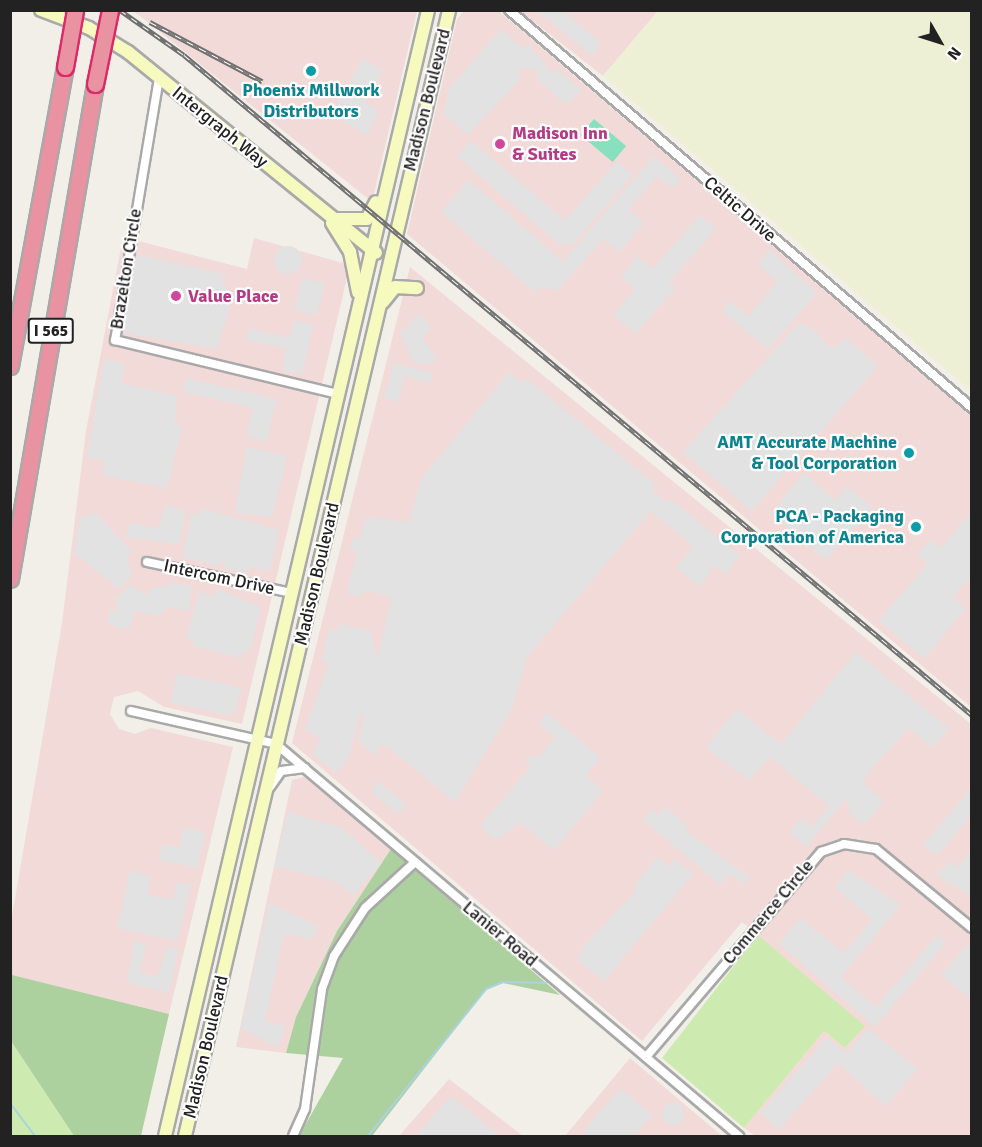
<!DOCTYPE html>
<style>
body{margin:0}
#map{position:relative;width:982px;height:1147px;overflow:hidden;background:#f2efe9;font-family:Signika,sans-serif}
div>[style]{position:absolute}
.commercial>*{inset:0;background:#f2dad9}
.farmland>*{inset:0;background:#eef0d5}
.grass>*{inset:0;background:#cdebb0}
.forest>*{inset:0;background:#add19e}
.pitch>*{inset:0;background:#88e0be;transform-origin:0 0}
.parking>*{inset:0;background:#e2e2e2;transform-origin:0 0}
.round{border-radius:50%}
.stream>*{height:2px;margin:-1px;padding:0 1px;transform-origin:1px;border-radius:1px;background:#aad3df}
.roads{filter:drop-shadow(2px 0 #a9a9a9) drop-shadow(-2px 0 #a9a9a9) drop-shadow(0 2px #a9a9a9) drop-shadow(0 -2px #a9a9a9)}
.street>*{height:8px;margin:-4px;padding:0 4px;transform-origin:4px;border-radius:4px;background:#fff}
.secondary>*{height:12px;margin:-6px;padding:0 6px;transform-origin:6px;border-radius:6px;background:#f7fabf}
.highway>*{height:15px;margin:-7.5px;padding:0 7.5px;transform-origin:7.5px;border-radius:7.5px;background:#e892a2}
.rail>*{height:4.5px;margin-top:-2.25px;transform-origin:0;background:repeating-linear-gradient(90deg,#fff 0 7px,#707070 0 14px);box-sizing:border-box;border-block:2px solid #707070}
.bridges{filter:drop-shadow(2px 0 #dc2a67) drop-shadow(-2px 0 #dc2a67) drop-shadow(0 2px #dc2a67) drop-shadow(0 -2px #dc2a67)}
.highway-bridge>*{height:15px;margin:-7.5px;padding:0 7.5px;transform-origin:7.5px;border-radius:7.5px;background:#e892a2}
.dots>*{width:16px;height:16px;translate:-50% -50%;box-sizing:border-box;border:3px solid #fff;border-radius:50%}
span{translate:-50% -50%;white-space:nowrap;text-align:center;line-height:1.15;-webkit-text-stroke:4.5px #fff;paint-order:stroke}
.shield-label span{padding:2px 4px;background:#fff;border:2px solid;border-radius:4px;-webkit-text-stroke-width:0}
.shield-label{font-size:16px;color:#222;font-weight:700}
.culture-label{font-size:18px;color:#0d838f;font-weight:700}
.right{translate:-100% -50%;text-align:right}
.street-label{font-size:18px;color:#222}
.hotel-label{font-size:18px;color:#b23c85;font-weight:700}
.left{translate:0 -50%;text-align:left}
.frame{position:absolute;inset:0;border:12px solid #222;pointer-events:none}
.north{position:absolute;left:910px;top:12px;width:60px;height:60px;-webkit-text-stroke:4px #fff;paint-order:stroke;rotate:129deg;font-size:16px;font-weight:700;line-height:24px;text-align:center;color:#222}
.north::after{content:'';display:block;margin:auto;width:21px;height:27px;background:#222;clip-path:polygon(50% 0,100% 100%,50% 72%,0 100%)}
</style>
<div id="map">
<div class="commercial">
<div style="clip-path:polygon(133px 11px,417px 11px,372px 202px,144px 19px)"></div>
<div style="clip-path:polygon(464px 11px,500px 12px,971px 416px,971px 707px,407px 234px,457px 19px)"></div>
<div style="clip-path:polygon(520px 11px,658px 11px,603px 76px)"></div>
<div style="clip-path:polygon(123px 237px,247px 269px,254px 238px,350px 265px,242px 724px,164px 707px,138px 691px,114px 697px,110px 714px,119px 729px,135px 734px,151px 728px,233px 747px,169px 1014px,11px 975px,11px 922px,62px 623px,86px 431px)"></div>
<div style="clip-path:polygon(410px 267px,971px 724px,971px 1136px,755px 1136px,744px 1128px,824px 1031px,845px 1048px,864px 1026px,742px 922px,642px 1041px,292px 743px)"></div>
<div style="clip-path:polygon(304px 777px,391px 849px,337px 931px,296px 1017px,286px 1053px,236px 1047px,292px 780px)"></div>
<div style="clip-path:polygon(630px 1058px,722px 1136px,565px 1136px)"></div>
<div style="clip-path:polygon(449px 1079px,523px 1136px,399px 1136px)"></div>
</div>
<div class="farmland">
<div style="clip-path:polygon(658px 11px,971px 11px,971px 391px,603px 76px)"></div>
</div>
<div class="grass">
<div style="clip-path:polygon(758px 935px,865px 1026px,845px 1048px,824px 1031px,744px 1128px,662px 1058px)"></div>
<div style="clip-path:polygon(11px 1041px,74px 1136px,11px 1136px)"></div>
</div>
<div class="forest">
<div style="clip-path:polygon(391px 849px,560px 995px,503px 983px,486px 989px,372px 1136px,299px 1136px,343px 1058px,286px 1053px,296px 1017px,337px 931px)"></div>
<div style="clip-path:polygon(12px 975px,169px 1014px,141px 1136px,74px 1136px,11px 1041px)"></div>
</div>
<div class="pitch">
<div style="left:594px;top:119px;width:42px;height:21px;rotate:40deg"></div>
</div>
<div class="parking">
<div style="clip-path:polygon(538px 11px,563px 11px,601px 43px,592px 56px)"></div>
<div style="clip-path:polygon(501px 29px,523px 49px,528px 43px,552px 73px,557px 69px,581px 90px,567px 105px,537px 79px,536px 68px,519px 69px,520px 80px,468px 135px,444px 114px,449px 89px)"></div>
<div style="clip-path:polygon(364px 58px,383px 71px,365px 103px,379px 111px,367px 135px,331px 114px)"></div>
<div style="clip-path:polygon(470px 140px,565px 220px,617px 162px,633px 175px,571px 246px,566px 242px,562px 247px,457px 156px)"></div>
<div style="clip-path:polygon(654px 156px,680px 179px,672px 189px,657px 176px,629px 209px,644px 223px,619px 252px,603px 239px,558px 290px,540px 288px,536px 293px,441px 212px,468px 180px,563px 261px)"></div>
<div style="clip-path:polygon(700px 215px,716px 229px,669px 282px,675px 288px,636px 333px,613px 315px,635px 289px,621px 277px,637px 256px,653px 269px)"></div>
<div class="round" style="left:274px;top:246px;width:28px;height:28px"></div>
<div style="clip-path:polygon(770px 250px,817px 293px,768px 349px,722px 311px,730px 302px,748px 316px,777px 282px,758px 264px)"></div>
<div style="clip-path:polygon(142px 256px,224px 274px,222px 281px,233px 296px,217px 349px,120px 332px,133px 259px)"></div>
<div style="left:302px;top:278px;width:23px;height:33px;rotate:13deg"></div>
<div style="clip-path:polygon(420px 313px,431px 329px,422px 337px,437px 359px,429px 365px,413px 362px,400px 333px)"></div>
<div style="clip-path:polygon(295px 320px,314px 325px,302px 374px,282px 370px,286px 348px,246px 340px,249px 328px,289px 338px)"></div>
<div style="clip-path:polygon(798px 324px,808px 325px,832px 349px,846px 338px,878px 366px,752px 511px,683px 452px)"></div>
<div style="clip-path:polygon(104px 358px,125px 364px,121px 383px,177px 396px,175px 424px,182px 426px,167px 488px,103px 476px,105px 461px,87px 458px)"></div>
<div style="clip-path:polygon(393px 363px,433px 373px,430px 383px,404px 376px,398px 402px,384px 398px)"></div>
<div style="clip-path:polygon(509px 372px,521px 382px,527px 379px,656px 485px,652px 490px,666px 502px,671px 499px,740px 556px,726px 574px,715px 566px,699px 586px,676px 568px,693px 546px,651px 511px,527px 657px,512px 709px,455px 802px,383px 743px,374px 755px,359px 742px,364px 715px,360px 714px,349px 758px,336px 773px,313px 754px,320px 738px,305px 730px,329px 663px,322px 660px,329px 629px,337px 631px,339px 624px,371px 631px,377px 659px,392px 597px,364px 590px,361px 597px,347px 593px,357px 552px,350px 550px,353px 538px,360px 539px,366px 517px,409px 522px,421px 479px)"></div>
<div style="clip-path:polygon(186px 378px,276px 399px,267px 442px,246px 437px,253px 408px,183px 392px)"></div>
<div style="clip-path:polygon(247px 447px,287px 456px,272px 517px,235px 513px)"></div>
<div style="clip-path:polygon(804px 473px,835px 500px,847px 486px,872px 507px,826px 560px,771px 513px)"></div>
<div style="clip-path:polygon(165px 505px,186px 511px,179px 544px,125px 537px,131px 523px,159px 529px)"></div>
<div style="clip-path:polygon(200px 508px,279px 530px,270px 571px,249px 567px,247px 573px,223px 568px,223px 561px,218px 565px,182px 558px,192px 513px,199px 515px)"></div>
<div style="clip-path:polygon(971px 512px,971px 576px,953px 597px,965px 609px,924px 659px,879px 620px,928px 564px,917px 554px,930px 540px,941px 548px)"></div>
<div style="clip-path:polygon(96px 513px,132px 551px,127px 556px,132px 575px,119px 589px,74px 553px,80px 518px)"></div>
<div style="clip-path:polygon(174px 583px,192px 586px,189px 611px,169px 607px,157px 616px,135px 610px,130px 627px,122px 629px,107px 622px,110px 610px,117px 611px,115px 599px,130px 585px,148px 595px,150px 589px)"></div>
<div style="clip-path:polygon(217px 589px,261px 607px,250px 652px,244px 651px,241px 658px,192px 646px,193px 641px,186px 638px,199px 592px,214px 596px)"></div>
<div style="clip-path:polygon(856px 652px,949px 728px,933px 748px,909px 728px,867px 774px,864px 784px,884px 801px,864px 825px,850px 815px,847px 798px,806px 847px,789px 832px,801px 819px,812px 827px,829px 806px,770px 757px,749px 781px,706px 747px,737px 709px,781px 744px)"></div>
<div style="clip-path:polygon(177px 673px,241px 688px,235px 712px,228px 715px,170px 703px)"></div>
<div style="clip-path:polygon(547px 713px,600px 757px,586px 776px,603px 791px,554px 850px,520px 823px,496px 840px,480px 826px,531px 766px,526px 761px,532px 754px,538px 758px,555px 737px,539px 723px)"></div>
<div style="left:379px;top:782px;width:35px;height:13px;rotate:39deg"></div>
<div style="clip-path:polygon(971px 788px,971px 815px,937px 856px,923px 845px)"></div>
<div style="clip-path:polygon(665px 807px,688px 826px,685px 830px,750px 878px,744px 885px,730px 874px,721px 885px,643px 820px,651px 809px,658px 815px)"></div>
<div style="clip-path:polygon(288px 812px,342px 828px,381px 863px,353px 895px,334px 881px,274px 867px)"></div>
<div style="clip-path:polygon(184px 827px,205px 832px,197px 868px,159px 860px,162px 844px,179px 848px)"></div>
<div style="clip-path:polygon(971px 851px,971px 896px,936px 875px,949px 862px,958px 867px)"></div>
<div style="clip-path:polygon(657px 857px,668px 866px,675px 859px,693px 874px,604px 981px,577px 960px,583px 947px,637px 890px,633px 887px)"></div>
<div style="clip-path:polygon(848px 870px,901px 905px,841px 977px,876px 1007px,937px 935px,946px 943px,875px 1027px,779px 944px,800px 918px,844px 953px,872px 919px,835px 888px)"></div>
<div style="clip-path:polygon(130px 871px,150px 876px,147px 895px,173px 899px,177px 882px,191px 885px,177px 941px,117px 928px)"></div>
<div style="clip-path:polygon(269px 903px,318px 926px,312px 939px,284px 934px,265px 1020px,285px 1026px,278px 1048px,241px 1028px)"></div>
<div style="clip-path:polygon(134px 940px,146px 944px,140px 972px,158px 977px,166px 948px,179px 948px,169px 993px,127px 983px)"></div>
<div style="clip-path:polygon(967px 945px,971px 949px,970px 998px,941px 975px)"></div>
<div style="clip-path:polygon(868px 1028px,917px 1069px,886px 1106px,838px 1063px,779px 1130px,760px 1113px,827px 1038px,847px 1054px)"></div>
<div style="clip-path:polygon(620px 1088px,652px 1115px,634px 1136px,589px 1136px,583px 1132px)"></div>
<div style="clip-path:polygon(451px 1096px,500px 1136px,416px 1136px)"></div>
<div class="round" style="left:662px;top:1103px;width:22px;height:22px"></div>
</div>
<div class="stream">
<div style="left:10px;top:1103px;width:41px;rotate:52.9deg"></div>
<div style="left:368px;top:1136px;width:189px;rotate:-51.2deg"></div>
<div style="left:486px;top:989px;width:18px;rotate:-22deg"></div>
<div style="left:503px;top:982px;width:43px;rotate:1.3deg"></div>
</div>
<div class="roads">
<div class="street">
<div style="left:509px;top:10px;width:611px;rotate:40.68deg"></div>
<div style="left:159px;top:78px;width:266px;rotate:99.5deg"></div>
<div style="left:115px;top:340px;width:229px;rotate:13.6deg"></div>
<div style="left:147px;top:562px;width:147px;rotate:12.1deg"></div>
<div style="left:131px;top:711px;width:149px;rotate:12.8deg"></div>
<div style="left:276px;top:744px;width:607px;rotate:40.25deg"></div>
<div style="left:270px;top:787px;width:19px;rotate:-55deg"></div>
<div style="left:281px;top:771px;width:24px;rotate:-7deg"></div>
<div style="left:646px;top:1057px;width:270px;rotate:-49.5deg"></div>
<div style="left:821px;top:852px;width:24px;rotate:-19deg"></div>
<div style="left:844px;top:844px;width:32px;rotate:9deg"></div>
<div style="left:876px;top:849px;width:124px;rotate:39.5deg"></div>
<div style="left:293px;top:1136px;width:30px;rotate:-66deg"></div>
<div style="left:305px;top:1109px;width:121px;rotate:-81.9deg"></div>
<div style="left:322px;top:989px;width:35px;rotate:-70deg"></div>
<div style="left:334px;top:956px;width:57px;rotate:-57.1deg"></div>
<div style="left:365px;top:908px;width:68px;rotate:-42.6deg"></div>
</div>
<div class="secondary">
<div style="left:41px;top:10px;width:51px;rotate:20.6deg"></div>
<div style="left:89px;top:28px;width:46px;rotate:31.6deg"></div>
<div style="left:128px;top:52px;width:319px;rotate:39deg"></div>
<div style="left:336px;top:219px;width:31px"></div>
<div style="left:367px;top:219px;width:19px;rotate:-62deg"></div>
<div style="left:332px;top:223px;width:34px;rotate:58deg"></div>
<div style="left:350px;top:252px;width:41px;rotate:78.7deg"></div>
<div style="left:383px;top:302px;width:19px;rotate:-51deg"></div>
<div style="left:395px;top:287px;width:22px;rotate:3deg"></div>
<div style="left:165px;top:1136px;width:1156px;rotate:-76.85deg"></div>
<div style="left:185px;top:1136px;width:1157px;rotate:-76.8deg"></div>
</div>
<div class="highway">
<div style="left:10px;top:366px;width:304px;rotate:-79.6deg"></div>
<div style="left:10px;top:579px;width:502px;rotate:-80.26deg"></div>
</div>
</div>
<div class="rail">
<div style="left:120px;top:10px;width:78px;rotate:35.1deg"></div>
<div style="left:184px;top:55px;width:1028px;rotate:39.95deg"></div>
<div style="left:150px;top:22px;width:127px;rotate:27.8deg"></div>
</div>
<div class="bridges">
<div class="highway-bridge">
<div style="left:65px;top:67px;width:58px;rotate:-80deg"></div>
<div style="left:95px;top:84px;width:76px;rotate:-78.5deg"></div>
</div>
</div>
<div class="dots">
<div style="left:311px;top:71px;background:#0f9aa8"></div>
<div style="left:500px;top:144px;background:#d1479c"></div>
<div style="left:176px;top:296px;background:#d1479c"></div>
<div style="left:909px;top:453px;background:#0f9aa8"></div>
<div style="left:916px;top:527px;background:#0f9aa8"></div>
</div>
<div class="shield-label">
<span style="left:51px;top:331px">I 565</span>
</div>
<div class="culture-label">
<span style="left:311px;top:101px">Phoenix Millwork<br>Distributors</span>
<span class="right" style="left:897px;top:453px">AMT Accurate Machine<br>&amp; Tool Corporation</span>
<span class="right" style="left:904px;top:527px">PCA - Packaging<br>Corporation of America</span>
</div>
<div class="street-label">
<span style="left:427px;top:100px;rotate:-76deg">Madison Boulevard</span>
<span style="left:220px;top:127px;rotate:39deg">Intergraph Way</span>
<span style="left:740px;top:209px;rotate:41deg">Celtic Drive</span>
<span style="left:126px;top:269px;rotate:-81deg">Brazelton Circle</span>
<span style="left:317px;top:574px;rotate:-77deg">Madison Boulevard</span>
<span style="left:219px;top:577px;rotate:12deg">Intercom Drive</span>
<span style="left:768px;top:912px;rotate:-50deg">Commerce Circle</span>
<span style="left:500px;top:934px;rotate:40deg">Lanier Road</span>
<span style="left:206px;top:1047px;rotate:-77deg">Madison Boulevard</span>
</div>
<div class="hotel-label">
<span class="left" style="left:512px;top:144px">Madison Inn<br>&amp; Suites</span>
<span class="left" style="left:188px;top:296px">Value Place</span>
</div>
<div class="frame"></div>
<div class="north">N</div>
</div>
